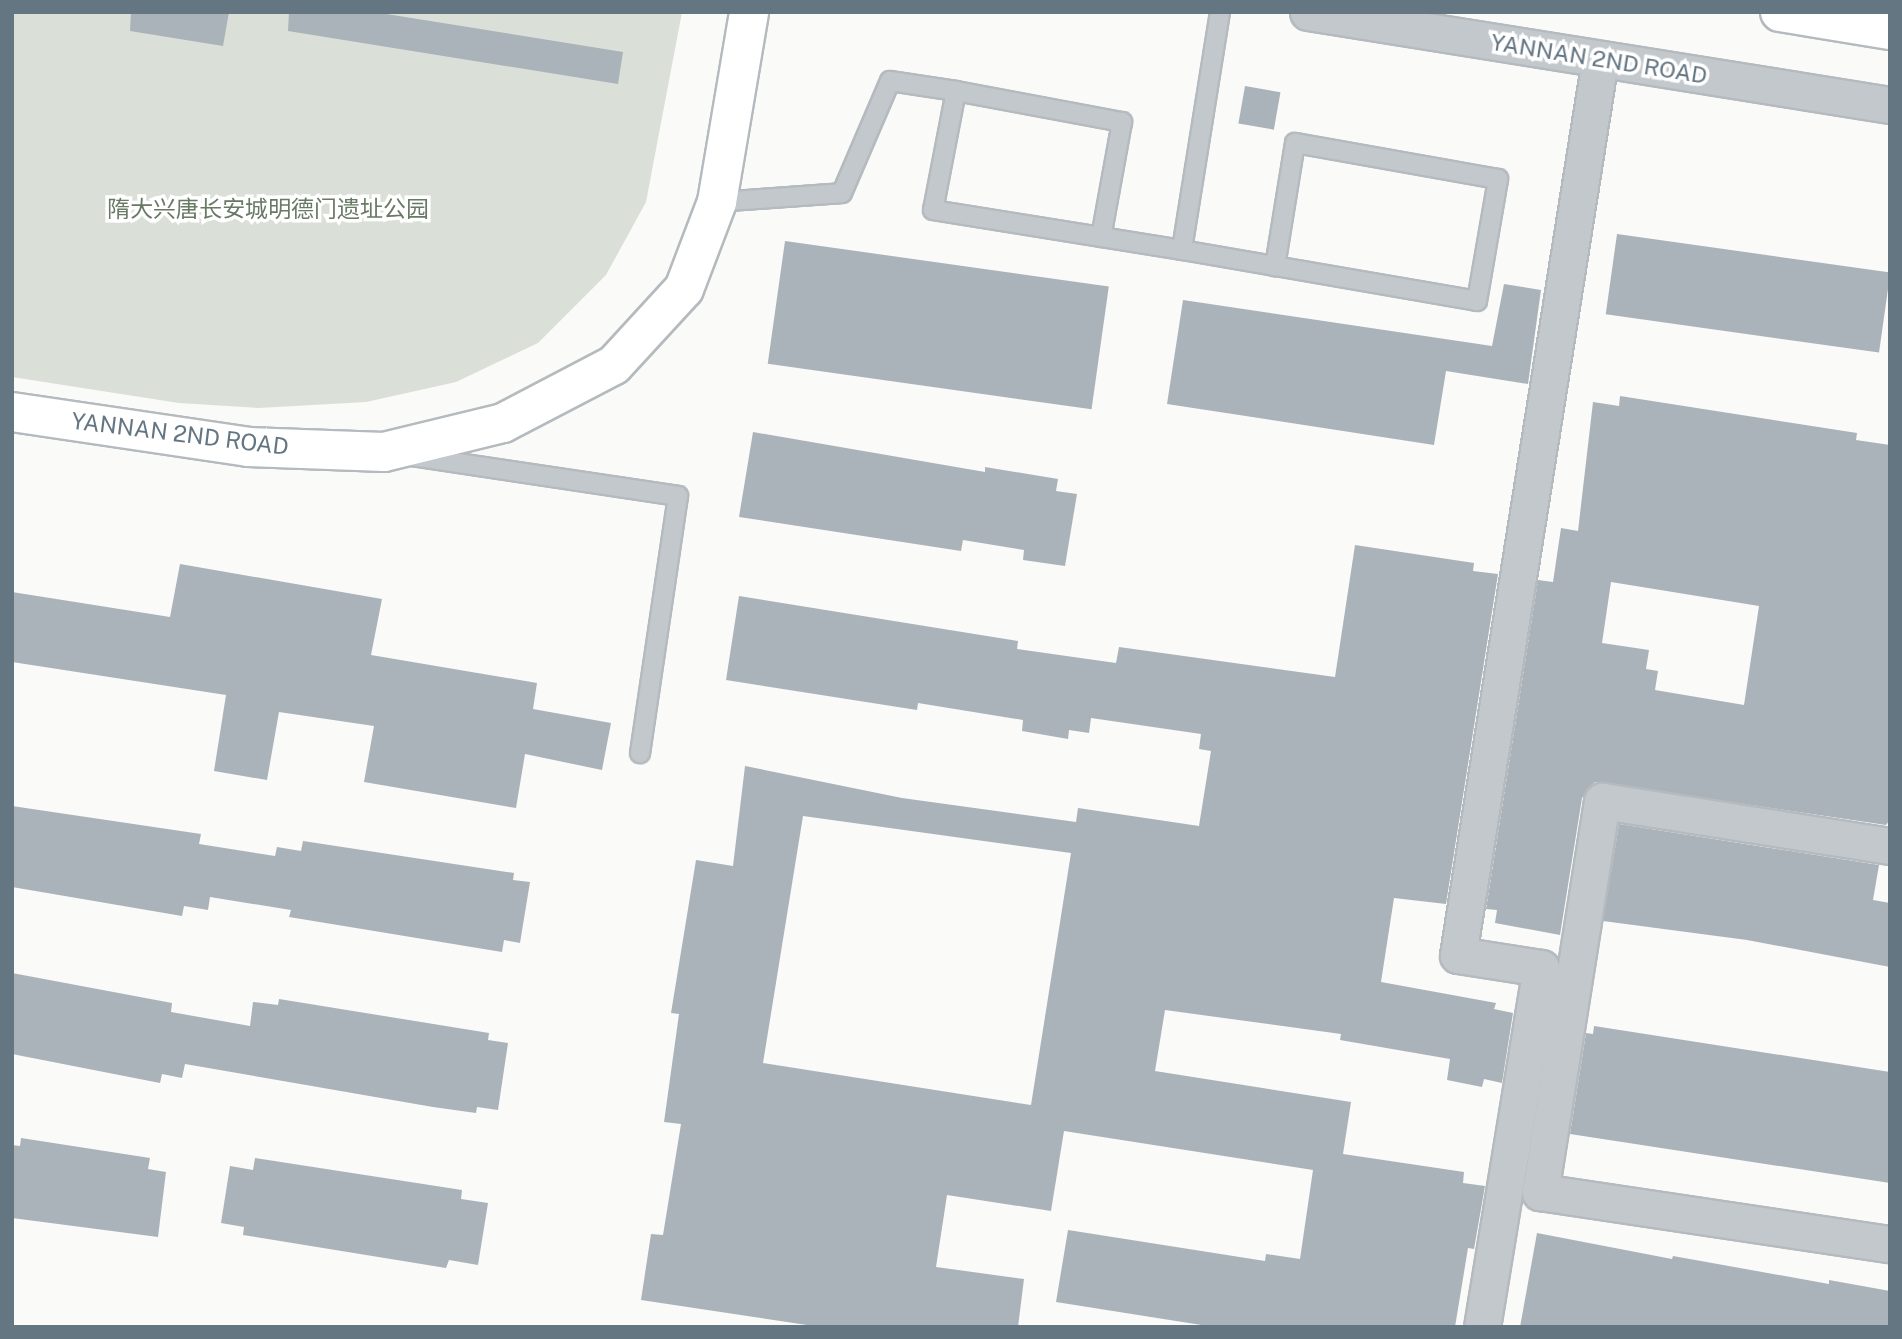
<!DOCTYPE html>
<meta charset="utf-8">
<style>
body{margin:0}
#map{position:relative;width:1902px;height:1339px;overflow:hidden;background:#fafaf8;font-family:"Public Sans","Noto Sans SC",sans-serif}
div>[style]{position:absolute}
.green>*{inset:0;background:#dadfd7}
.building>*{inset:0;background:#aab3b9;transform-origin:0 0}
.roads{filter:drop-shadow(2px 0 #b5babe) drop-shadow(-2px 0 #b5babe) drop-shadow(0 2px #b5babe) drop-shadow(0 -2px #b5babe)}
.service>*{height:18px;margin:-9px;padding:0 9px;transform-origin:9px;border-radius:9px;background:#c3c8cc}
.minor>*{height:35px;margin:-17.5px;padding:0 17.5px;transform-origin:17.5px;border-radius:17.5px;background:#c3c8cc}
.primary>*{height:38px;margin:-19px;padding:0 19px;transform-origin:19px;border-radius:19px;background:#fff}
span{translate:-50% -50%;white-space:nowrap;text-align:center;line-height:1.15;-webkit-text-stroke:7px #fff;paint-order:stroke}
.street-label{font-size:23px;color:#657683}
.park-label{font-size:23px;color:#687a64}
.frame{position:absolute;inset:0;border:14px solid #657683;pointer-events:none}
</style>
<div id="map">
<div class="green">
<div style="clip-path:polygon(12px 12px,682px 12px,646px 202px,606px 275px,538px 343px,456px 382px,366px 402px,258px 408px,179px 403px,12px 377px)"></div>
</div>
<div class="building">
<div style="clip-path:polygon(131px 12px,229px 12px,223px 46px,130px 31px)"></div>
<div style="clip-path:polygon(289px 12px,374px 12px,623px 52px,618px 84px,288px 31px)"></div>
<div style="left:1245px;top:86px;width:36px;height:38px;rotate:10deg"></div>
<div style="left:1617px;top:234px;width:276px;height:81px;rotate:8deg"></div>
<div style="left:785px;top:241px;width:327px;height:124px;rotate:8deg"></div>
<div style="clip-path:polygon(1504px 284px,1541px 290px,1528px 384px,1446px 371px,1434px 445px,1167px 404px,1183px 300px,1492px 346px)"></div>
<div style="clip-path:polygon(evenodd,1620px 396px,1857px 433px,1856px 440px,1890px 445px,1890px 820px,1886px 825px,1595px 782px,1582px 798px,1560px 935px,1495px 923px,1497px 910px,1486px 909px,1538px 580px,1553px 582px,1561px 528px,1578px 531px,1593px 402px,1619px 406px,1620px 396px,1611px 582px,1759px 606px,1744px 705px,1655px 690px,1658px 671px,1646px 669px,1649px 650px,1602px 643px,1611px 582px)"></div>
<div style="clip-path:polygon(753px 432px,985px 472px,985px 467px,1058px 479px,1056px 491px,1077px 494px,1065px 566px,1023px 560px,1024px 550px,963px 540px,961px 551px,739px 517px)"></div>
<div style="clip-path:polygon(evenodd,1355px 545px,1474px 563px,1473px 571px,1498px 574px,1446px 904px,1394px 898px,1381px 982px,1496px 1003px,1494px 1009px,1513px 1013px,1502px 1083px,1484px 1079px,1482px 1087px,1447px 1080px,1450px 1059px,1340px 1040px,1341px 1034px,1165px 1010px,1155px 1071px,1351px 1102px,1343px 1154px,1464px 1172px,1463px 1183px,1485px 1186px,1474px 1249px,1468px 1248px,1455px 1327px,1214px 1327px,1056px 1302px,1068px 1230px,1265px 1261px,1266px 1254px,1300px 1259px,1313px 1170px,1064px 1131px,1051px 1211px,947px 1195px,936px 1267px,1024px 1279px,1018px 1327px,820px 1327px,641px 1300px,651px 1234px,663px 1235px,681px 1124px,664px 1122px,679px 1014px,671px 1013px,696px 860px,733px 866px,745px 766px,902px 798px,1076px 822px,1078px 808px,1199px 826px,1211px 751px,1199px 749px,1201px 734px,1091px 718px,1089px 733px,1069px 730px,1068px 739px,1022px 731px,1023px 720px,918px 703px,917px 710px,726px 680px,739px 596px,1018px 641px,1017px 649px,1116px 663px,1119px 647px,1335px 677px,1355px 545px,803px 816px,1071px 853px,1031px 1105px,763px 1063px,803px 816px)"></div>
<div style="clip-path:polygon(180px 564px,382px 599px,371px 655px,537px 683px,533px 709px,611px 723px,602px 770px,525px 754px,516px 808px,364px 782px,374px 726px,279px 712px,267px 780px,214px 771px,226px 695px,12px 662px,12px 592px,170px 617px)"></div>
<div style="clip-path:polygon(12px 806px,201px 834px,199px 844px,275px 856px,277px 847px,301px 851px,303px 841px,514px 873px,513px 880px,530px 882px,520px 943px,504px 940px,502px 952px,289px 917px,291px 910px,210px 897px,208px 910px,184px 906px,182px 916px,12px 887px)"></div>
<div style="clip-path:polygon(1619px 824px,1879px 865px,1873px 900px,1890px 903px,1890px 967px,1747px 940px,1603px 921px)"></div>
<div style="clip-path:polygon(12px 973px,172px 1003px,171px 1012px,250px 1026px,253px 1002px,278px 1005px,279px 999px,489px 1033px,488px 1040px,508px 1043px,498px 1110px,477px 1107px,476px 1113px,433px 1107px,185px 1064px,182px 1078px,162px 1074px,160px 1083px,12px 1054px)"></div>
<div style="clip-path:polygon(1594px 1026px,1890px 1072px,1890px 1183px,1570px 1134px,1586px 1033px,1593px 1034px)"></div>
<div style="clip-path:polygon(21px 1138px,150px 1158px,148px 1169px,166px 1172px,158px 1237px,12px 1218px,12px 1145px,20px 1146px)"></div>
<div style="clip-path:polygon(255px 1158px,462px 1190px,461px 1199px,488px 1203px,478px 1265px,449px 1260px,446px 1268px,243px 1235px,244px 1227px,221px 1223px,230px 1166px,253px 1170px)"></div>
<div style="clip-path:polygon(1537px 1233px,1672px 1259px,1673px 1256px,1829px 1284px,1829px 1280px,1890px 1291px,1890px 1327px,1520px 1327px)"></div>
</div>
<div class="roads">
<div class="service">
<div style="left:1220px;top:12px;width:241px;rotate:99.1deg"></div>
<div style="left:1182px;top:250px;width:94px;rotate:9.8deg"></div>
<div style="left:1275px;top:266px;width:205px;rotate:9.8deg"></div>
<div style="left:1477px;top:301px;width:124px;rotate:-80.2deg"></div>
<div style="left:1498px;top:179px;width:206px;rotate:-169.9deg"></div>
<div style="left:1295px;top:143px;width:125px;rotate:99.2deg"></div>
<div style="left:956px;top:91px;width:169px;rotate:10.6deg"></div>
<div style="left:1122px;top:122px;width:117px;rotate:100.3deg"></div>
<div style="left:717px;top:202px;width:125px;rotate:-4.1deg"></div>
<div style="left:842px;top:193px;width:122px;rotate:-66.8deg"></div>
<div style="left:890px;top:81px;width:67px;rotate:8.6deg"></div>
<div style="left:956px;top:91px;width:121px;rotate:100.9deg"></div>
<div style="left:933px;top:210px;width:252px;rotate:9.1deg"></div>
<div style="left:411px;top:456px;width:270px;rotate:8.5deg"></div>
<div style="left:678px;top:496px;width:260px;rotate:98.4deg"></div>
</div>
<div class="minor">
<div style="left:1308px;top:12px;width:589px;rotate:9.08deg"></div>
<div style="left:1890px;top:846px;width:291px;rotate:-171.1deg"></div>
<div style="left:1602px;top:801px;width:396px;rotate:99deg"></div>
<div style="left:1540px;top:1192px;width:354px;rotate:8.5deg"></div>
<div style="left:1482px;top:1327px;width:364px;rotate:-80.7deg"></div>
<div style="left:1541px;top:968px;width:84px;rotate:-171.1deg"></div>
<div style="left:1458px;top:955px;width:907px;rotate:-80.99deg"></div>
</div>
<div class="primary">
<div style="left:1780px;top:12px;width:111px;rotate:9.3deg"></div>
<div style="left:12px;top:412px;width:239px;rotate:8.4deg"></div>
<div style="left:248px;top:447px;width:136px;rotate:2.1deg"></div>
<div style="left:384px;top:452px;width:122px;rotate:-13.7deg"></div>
<div style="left:503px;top:423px;width:125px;rotate:-27.6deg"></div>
<div style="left:614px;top:365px;width:103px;rotate:-47.4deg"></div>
<div style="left:684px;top:289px;width:93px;rotate:-69.2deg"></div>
<div style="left:717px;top:202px;width:193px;rotate:-80.4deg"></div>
</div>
</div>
<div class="street-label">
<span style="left:1599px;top:59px;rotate:9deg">YANNAN 2ND ROAD</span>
<span style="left:180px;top:434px;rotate:7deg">YANNAN 2ND ROAD</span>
</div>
<div class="park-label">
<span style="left:268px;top:209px">隋大兴唐长安城明德门遗址公园</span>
</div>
<div class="frame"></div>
</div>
